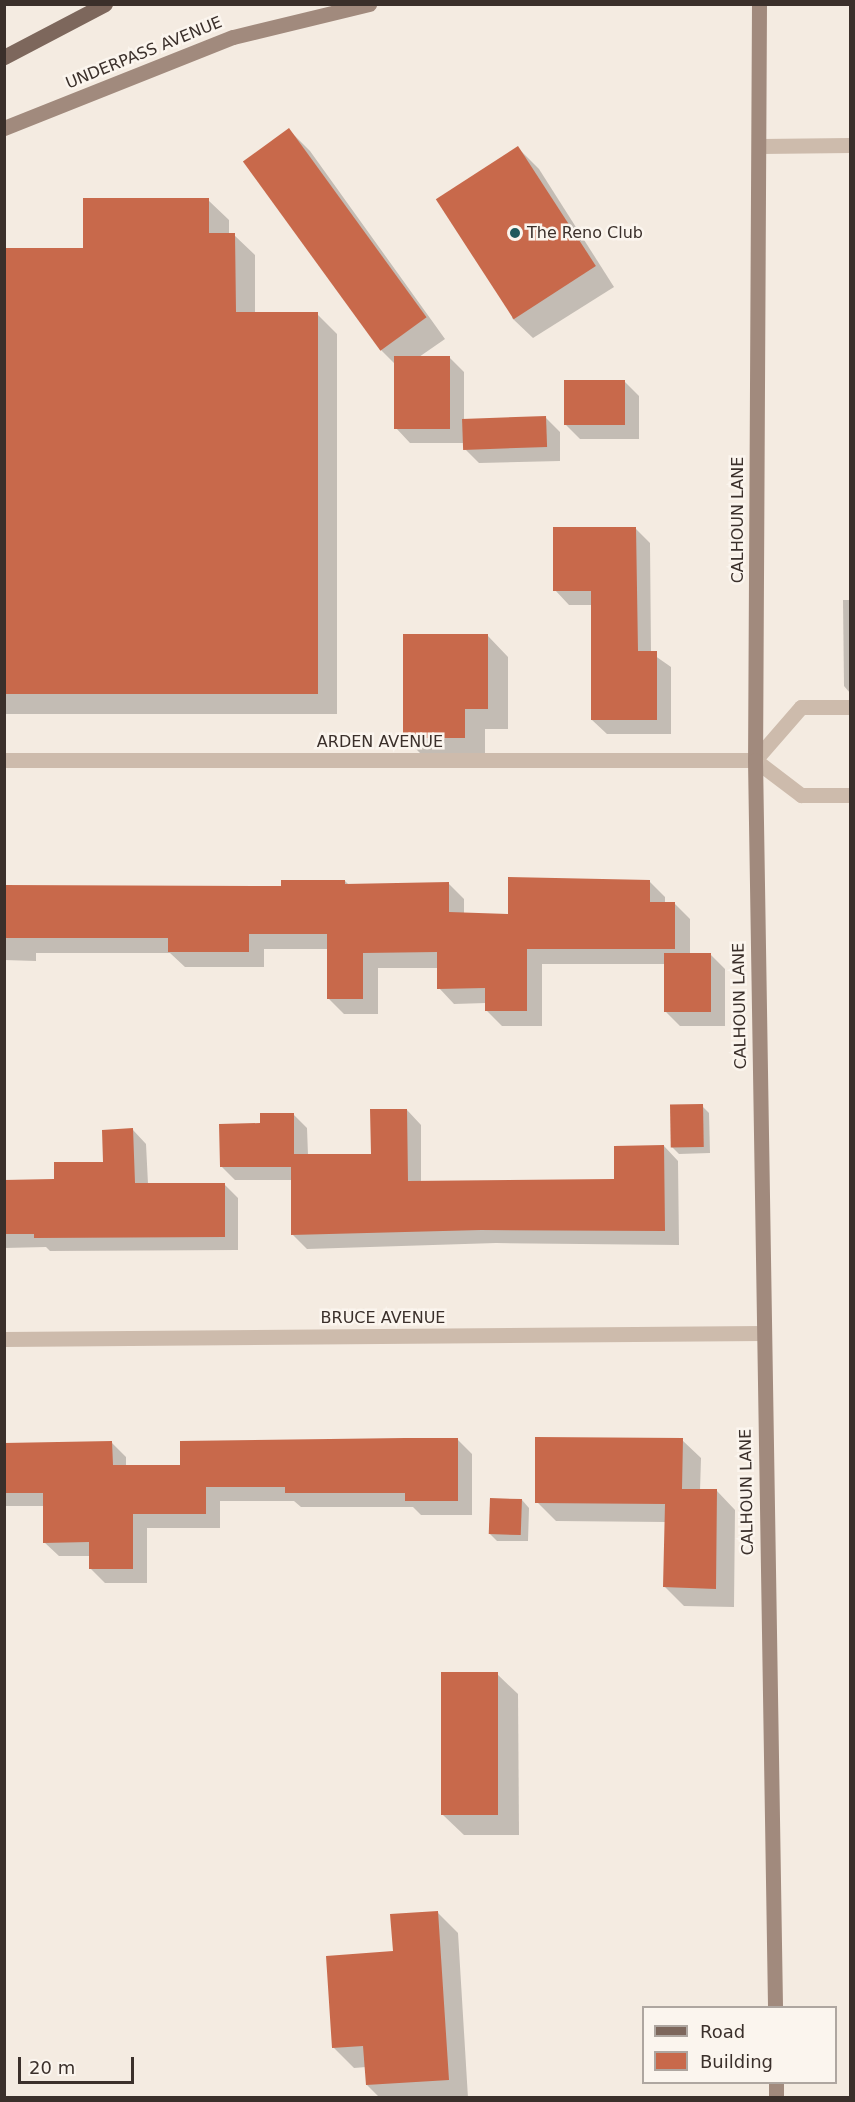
<!DOCTYPE html>
<style>
body{margin:0}
#map{position:relative;width:855px;height:2102px;overflow:hidden;background:#f4ebe1;font-family:"DejaVu Sans",sans-serif}
div>[style]{position:absolute}
.shadow>*{inset:0;background:#0003}
.building>*{inset:0;background:#c8694b;transform-origin:0 0}
.lane>*{height:15px;margin:-7.5px;padding:0 7.5px;transform-origin:7.5px;border-radius:7.5px;background:#cdbbac}
.street>*{height:15px;margin:-7.5px;padding:0 7.5px;transform-origin:7.5px;border-radius:7.5px;background:#cdbbac}
.secondary>*{height:15px;margin:-7.5px;padding:0 7.5px;transform-origin:7.5px;border-radius:7.5px;background:#a18a7d}
.primary>*{height:15px;margin:-7.5px;padding:0 7.5px;transform-origin:7.5px;border-radius:7.5px;background:#7d675c}
.dots>*{width:16px;height:16px;translate:-50% -50%;box-sizing:border-box;border:3px solid #fbf5ee;border-radius:50%}
span{translate:-50% -50%;white-space:nowrap;text-align:center;line-height:1.15;-webkit-text-stroke:5px #fbf5ee;paint-order:stroke}
.street-label{font-size:16px;color:#3b302b}
.poi-label{font-size:16px;color:#3b302b}
.left{translate:0 -50%;text-align:left}
.frame{position:absolute;inset:0;border:6px solid #3b302b;pointer-events:none}
.legend{position:absolute;left:642px;top:2006px;width:195px;height:78px;box-sizing:border-box;background:#fbf5ee;border:2px solid #aea6a0;margin:0;padding:8px 10px;list-style:none;font-size:18px;color:#3b302b}
.legend li{display:flex;align-items:center;gap:12px;height:30px}
.legend b{width:30px;border:2px solid #aea6a0}
.scale{position:absolute;left:18px;top:2057px;width:116px;height:27px;box-sizing:border-box;border:3px solid #3b302b;border-top:0;padding-left:8px;font-size:18px;line-height:21px;white-space:nowrap;color:#3b302b;-webkit-text-stroke:4px #fbf5ee;paint-order:stroke}
</style>
<div id="map">
<div class="shadow">
<div style="clip-path:polygon(289px 130px,310px 151px,445px 339px,419px 357px,449px 357px,464px 372px,464px 420px,545px 417px,560px 432px,560px 461px,479px 463px,465px 449px,464px 443px,410px 443px,396px 428px,396px 365px,381px 350px)"></div>
<div style="clip-path:polygon(518px 148px,539px 169px,614px 287px,533px 338px,512px 318px)"></div>
<div style="clip-path:polygon(208px 200px,229px 220px,229px 235px,234px 235px,255px 255px,255px 314px,317px 314px,337px 334px,337px 714px,4px 714px,4px 249px,84px 249px)"></div>
<div style="clip-path:polygon(624px 381px,639px 396px,639px 439px,580px 439px,566px 425px)"></div>
<div style="clip-path:polygon(636px 529px,650px 543px,651px 653px,671px 667px,671px 734px,607px 734px,592px 720px,592px 605px,569px 605px,555px 590px)"></div>
<div style="clip-path:polygon(843px 600px,850px 600px,850px 693px,844px 686px)"></div>
<div style="clip-path:polygon(488px 636px,508px 657px,508px 729px,485px 729px,485px 758px,425px 758px,404px 737px)"></div>
<div style="clip-path:polygon(345px 881px,349px 885px,448px 883px,464px 899px,464px 914px,509px 916px,649px 881px,665px 897px,665px 903px,674px 903px,690px 919px,690px 955px,711px 955px,725px 969px,725px 1026px,680px 1026px,666px 1012px,666px 964px,542px 964px,542px 1026px,502px 1026px,486px 1010px,486px 1003px,454px 1004px,439px 988px,439px 968px,378px 968px,378px 1014px,344px 1014px,329px 999px,329px 949px,264px 949px,264px 967px,185px 967px,170px 953px,36px 953px,36px 961px,4px 960px,4px 888px,283px 888px)"></div>
<div style="clip-path:polygon(702px 1106px,709px 1113px,710px 1153px,679px 1154px,672px 1147px)"></div>
<div style="clip-path:polygon(407px 1110px,421px 1125px,421px 1183px,616px 1180px,664px 1146px,678px 1161px,679px 1245px,496px 1243px,307px 1249px,293px 1235px,293px 1180px,235px 1180px,221px 1166px,261px 1124px,293px 1114px,307px 1128px,308px 1155px,372px 1155px)"></div>
<div style="clip-path:polygon(133px 1130px,146px 1144px,148px 1184px,224px 1184px,238px 1198px,238px 1250px,50px 1251px,46px 1247px,4px 1248px,4px 1181px,55px 1180px,105px 1164px)"></div>
<div style="clip-path:polygon(458px 1440px,472px 1454px,472px 1515px,421px 1515px,413px 1507px,301px 1507px,294px 1501px,220px 1501px,220px 1528px,147px 1528px,147px 1583px,105px 1583px,90px 1568px,90px 1556px,59px 1556px,44px 1542px,44px 1506px,4px 1506px,4px 1443px,112px 1443px,126px 1457px,126px 1466px,181px 1466px)"></div>
<div style="clip-path:polygon(682px 1440px,701px 1458px,700px 1491px,717px 1491px,735px 1510px,734px 1607px,684px 1606px,665px 1587px,666px 1522px,556px 1521px,537px 1502px)"></div>
<div style="clip-path:polygon(522px 1500px,529px 1508px,528px 1541px,497px 1541px,490px 1534px)"></div>
<div style="clip-path:polygon(497px 1674px,518px 1694px,519px 1835px,464px 1835px,443px 1815px)"></div>
<div style="clip-path:polygon(437px 1912px,458px 1933px,468px 2098px,380px 2098px,367px 2085px,366px 2067px,354px 2068px,333px 2047px,394px 1953px)"></div>
</div>
<div class="building">
<div style="left:289px;top:128px;width:234px;height:57px;rotate:54deg"></div>
<div style="left:518px;top:146px;width:143px;height:98px;rotate:57deg"></div>
<div style="clip-path:polygon(83px 198px,209px 198px,209px 233px,235px 233px,236px 312px,318px 312px,318px 694px,4px 694px,4px 248px,83px 248px)"></div>
<div style="left:394px;top:356px;width:56px;height:73px"></div>
<div style="left:564px;top:380px;width:61px;height:45px"></div>
<div style="left:546px;top:416px;width:31px;height:84px;rotate:88deg"></div>
<div style="clip-path:polygon(553px 527px,636px 527px,638px 651px,657px 651px,657px 720px,591px 720px,591px 591px,553px 591px)"></div>
<div style="clip-path:polygon(403px 634px,488px 634px,488px 709px,465px 709px,465px 738px,403px 738px)"></div>
<div style="clip-path:polygon(508px 877px,650px 880px,650px 902px,675px 902px,675px 949px,527px 949px,527px 1011px,485px 1011px,485px 988px,437px 989px,437px 952px,363px 953px,363px 999px,327px 999px,327px 934px,249px 934px,249px 952px,168px 952px,168px 938px,4px 938px,4px 885px,281px 886px,281px 880px,345px 880px,345px 884px,449px 882px,449px 912px,508px 914px)"></div>
<div style="left:664px;top:953px;width:47px;height:59px"></div>
<div style="left:703px;top:1104px;width:43px;height:33px;rotate:89deg"></div>
<div style="clip-path:polygon(370px 1109px,407px 1109px,408px 1181px,614px 1179px,614px 1146px,664px 1145px,665px 1231px,481px 1230px,291px 1235px,291px 1167px,220px 1167px,219px 1124px,260px 1123px,260px 1113px,294px 1113px,294px 1154px,371px 1154px)"></div>
<div style="clip-path:polygon(133px 1128px,135px 1183px,225px 1183px,225px 1237px,34px 1238px,34px 1234px,4px 1234px,4px 1180px,54px 1179px,54px 1162px,103px 1162px,102px 1130px)"></div>
<div style="clip-path:polygon(535px 1437px,683px 1438px,682px 1489px,717px 1489px,716px 1589px,663px 1587px,665px 1504px,535px 1503px)"></div>
<div style="clip-path:polygon(405px 1438px,458px 1438px,458px 1501px,405px 1501px,405px 1493px,285px 1493px,285px 1487px,206px 1487px,206px 1514px,133px 1514px,133px 1569px,89px 1569px,89px 1542px,43px 1543px,43px 1493px,4px 1493px,4px 1443px,112px 1441px,113px 1465px,180px 1465px,180px 1441px)"></div>
<div style="left:490px;top:1498px;width:32px;height:36px;rotate:2deg"></div>
<div style="left:441px;top:1672px;width:57px;height:143px"></div>
<div style="clip-path:polygon(438px 1911px,449px 2080px,366px 2085px,363px 2046px,332px 2048px,326px 1956px,393px 1951px,390px 1914px)"></div>
</div>
<div class="lane">
<div style="left:759px;top:146px;width:91px;rotate:-0.6deg"></div>
<div style="left:850px;top:707px;width:49px;rotate:180deg"></div>
<div style="left:801px;top:707px;width:70px;rotate:131deg"></div>
<div style="left:755px;top:760px;width:58px;rotate:37.3deg"></div>
<div style="left:801px;top:795px;width:49px"></div>
</div>
<div class="street">
<div style="left:4px;top:760px;width:751px"></div>
<div style="left:4px;top:1339px;width:758px;rotate:-0.45deg"></div>
</div>
<div class="secondary">
<div style="left:759px;top:4px;width:756px;rotate:90.3deg"></div>
<div style="left:755px;top:760px;width:1248px;rotate:89.08deg"></div>
<div style="left:4px;top:128px;width:246px;rotate:-21.7deg"></div>
<div style="left:233px;top:37px;width:140px;rotate:-13.6deg"></div>
<div style="left:776px;top:2082px;width:16px;rotate:90deg"></div>
</div>
<div class="primary">
<div style="left:4px;top:57px;width:114px;rotate:-27.7deg"></div>
</div>
<div class="dots">
<div style="left:515px;top:233px;background:#1f5a5e"></div>
</div>
<div class="street-label">
<span style="left:144px;top:53px;rotate:-22deg">UNDERPASS AVENUE</span>
<span style="left:738px;top:520px;rotate:-90deg">CALHOUN LANE</span>
<span style="left:380px;top:742px">ARDEN AVENUE</span>
<span style="left:740px;top:1006px;rotate:-91deg">CALHOUN LANE</span>
<span style="left:383px;top:1318px">BRUCE AVENUE</span>
<span style="left:747px;top:1492px;rotate:-91deg">CALHOUN LANE</span>
</div>
<div class="poi-label">
<span class="left" style="left:527px;top:233px">The Reno Club</span>
</div>
<div class="frame"></div>
<ul class="legend">
<li><b style="height:8px;background:#7d675c"></b>Road</li>
<li><b style="height:16px;background:#c8694b"></b>Building</li>
</ul>
<div class="scale">20 m</div>
</div>
